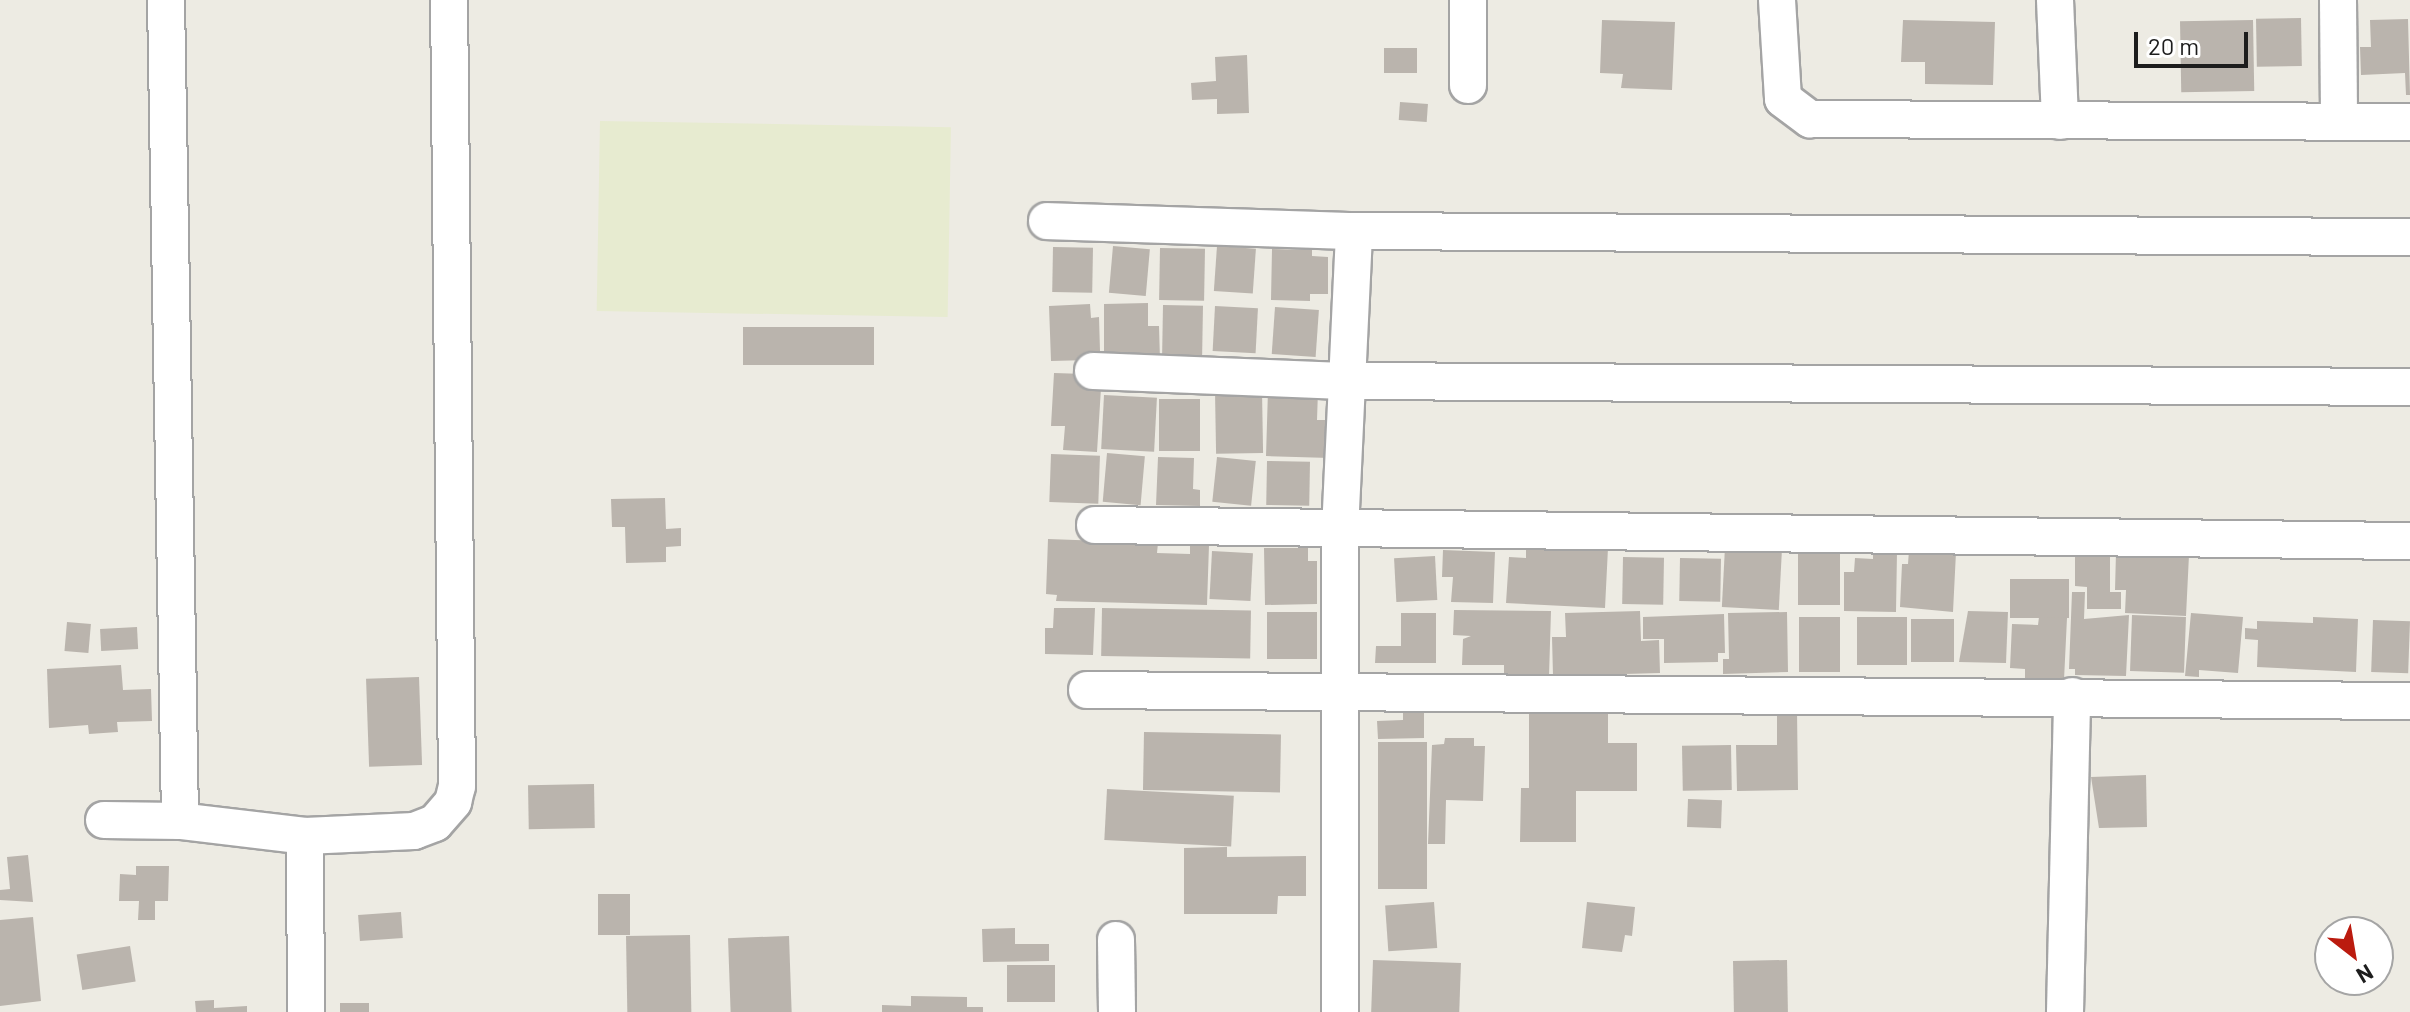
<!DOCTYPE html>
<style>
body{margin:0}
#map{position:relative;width:2410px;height:1012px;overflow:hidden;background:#edebe3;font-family:Barlow,sans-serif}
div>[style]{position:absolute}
.farmland>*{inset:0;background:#e7ebd0;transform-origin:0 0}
.building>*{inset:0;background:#bab4ad;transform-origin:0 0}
.roads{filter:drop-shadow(2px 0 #a4a4a4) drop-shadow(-2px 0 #a4a4a4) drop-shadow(0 2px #a4a4a4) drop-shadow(0 -2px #a4a4a4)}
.street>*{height:36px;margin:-18px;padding:0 18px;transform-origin:18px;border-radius:18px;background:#fff}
span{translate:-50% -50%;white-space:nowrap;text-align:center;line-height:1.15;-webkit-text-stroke:8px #fff;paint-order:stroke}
.north{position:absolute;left:2314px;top:916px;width:80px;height:80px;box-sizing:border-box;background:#fff;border:2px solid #a5a5a5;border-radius:50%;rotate:149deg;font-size:22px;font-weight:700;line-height:32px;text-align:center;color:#1d1d1d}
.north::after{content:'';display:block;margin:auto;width:28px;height:36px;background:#bb1b0f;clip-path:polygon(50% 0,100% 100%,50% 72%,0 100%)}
.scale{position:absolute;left:2134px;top:32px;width:114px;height:36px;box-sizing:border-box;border:4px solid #1d1d1d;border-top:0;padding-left:10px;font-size:24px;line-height:28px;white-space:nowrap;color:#1d1d1d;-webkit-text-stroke:6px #fff;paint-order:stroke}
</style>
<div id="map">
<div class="farmland">
<div style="left:600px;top:121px;width:351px;height:190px;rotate:1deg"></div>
</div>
<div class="building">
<div style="left:2301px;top:18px;width:48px;height:45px;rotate:89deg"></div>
<div style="clip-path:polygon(2408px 19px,2410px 95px,2406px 95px,2405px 73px,2361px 75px,2360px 47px,2371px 47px,2370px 20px)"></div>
<div style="clip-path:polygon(1602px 20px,1675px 22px,1672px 90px,1621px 88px,1623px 74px,1600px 73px)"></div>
<div style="clip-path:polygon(1903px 20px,1995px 22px,1993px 85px,1925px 84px,1925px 62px,1901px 62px)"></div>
<div style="left:2253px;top:20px;width:71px;height:73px;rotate:89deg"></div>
<div style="left:1384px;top:48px;width:33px;height:25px"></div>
<div style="clip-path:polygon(1247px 55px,1249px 113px,1217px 114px,1217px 99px,1192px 100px,1191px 83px,1216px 81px,1215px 57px)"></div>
<div style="left:1400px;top:102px;width:28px;height:18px;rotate:4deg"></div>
<div style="left:1113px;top:246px;width:37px;height:47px;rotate:5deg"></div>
<div style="left:1217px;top:246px;width:39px;height:45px;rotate:4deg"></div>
<div style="left:1053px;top:247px;width:40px;height:45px;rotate:1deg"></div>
<div style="left:1160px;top:248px;width:45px;height:52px;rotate:1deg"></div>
<div style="clip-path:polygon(1272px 249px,1312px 250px,1312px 256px,1328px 257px,1328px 294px,1310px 294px,1310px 301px,1271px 300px)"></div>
<div style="clip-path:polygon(1148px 303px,1148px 326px,1159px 326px,1160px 360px,1104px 361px,1104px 304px)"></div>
<div style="clip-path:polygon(1090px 304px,1091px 318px,1099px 317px,1100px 351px,1089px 352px,1089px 360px,1051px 361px,1049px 306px)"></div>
<div style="left:1163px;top:305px;width:40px;height:55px;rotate:1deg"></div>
<div style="left:1215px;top:306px;width:43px;height:45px;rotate:3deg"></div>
<div style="left:1275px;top:307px;width:44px;height:47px;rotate:4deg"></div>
<div style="left:743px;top:327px;width:131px;height:38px"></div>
<div style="clip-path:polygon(1054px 373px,1085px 374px,1084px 387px,1101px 388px,1097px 452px,1063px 450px,1065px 426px,1051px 426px)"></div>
<div style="clip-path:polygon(1268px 390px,1318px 391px,1317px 420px,1331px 420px,1330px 458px,1266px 456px)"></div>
<div style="left:1262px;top:391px;width:62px;height:47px;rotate:89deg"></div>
<div style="left:1104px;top:395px;width:53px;height:54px;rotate:3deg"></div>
<div style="left:1159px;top:399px;width:41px;height:52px"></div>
<div style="left:1107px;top:453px;width:38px;height:49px;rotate:5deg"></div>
<div style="left:1051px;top:454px;width:49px;height:48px;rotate:2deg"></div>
<div style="clip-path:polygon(1158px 457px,1194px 458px,1193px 489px,1200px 490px,1200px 506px,1156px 505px)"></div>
<div style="left:1217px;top:457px;width:39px;height:45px;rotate:6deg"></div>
<div style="left:1267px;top:461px;width:43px;height:44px;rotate:1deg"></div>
<div style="clip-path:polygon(665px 498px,666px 529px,681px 528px,681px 546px,666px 547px,666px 562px,626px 563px,625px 527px,612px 527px,611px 499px)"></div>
<div style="clip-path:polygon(1048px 539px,1158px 543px,1157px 553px,1190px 554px,1190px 544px,1209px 545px,1207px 605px,1056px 601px,1057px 595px,1046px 594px)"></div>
<div style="clip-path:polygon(1526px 547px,1608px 548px,1605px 608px,1506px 603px,1509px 557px,1526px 558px)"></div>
<div style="left:1725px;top:547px;width:57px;height:60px;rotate:3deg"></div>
<div style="clip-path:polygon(1264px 548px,1308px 548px,1308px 561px,1317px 561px,1317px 604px,1265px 605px)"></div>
<div style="clip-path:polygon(1443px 550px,1495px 552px,1493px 603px,1451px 602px,1453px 577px,1442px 577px)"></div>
<div style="clip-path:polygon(1909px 550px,1956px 552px,1953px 612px,1900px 607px,1902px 564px,1908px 564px)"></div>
<div style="left:1212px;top:551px;width:41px;height:48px;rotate:3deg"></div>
<div style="left:1798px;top:551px;width:42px;height:54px"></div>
<div style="clip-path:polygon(1873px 552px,1897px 552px,1896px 612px,1844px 611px,1844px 572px,1854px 572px,1855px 558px,1873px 559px)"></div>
<div style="clip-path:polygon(2116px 552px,2189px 555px,2186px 616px,2125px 613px,2126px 590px,2115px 590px)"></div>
<div style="left:1435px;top:556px;width:44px;height:41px;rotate:87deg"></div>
<div style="clip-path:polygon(2110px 556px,2110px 592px,2121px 592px,2121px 609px,2087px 609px,2087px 587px,2075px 586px,2075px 557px)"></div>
<div style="left:1623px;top:557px;width:41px;height:47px;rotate:1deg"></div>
<div style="left:1680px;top:558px;width:41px;height:43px;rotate:1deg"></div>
<div style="left:2010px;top:579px;width:59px;height:39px"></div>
<div style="clip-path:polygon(2072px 592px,2085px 592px,2084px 619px,2129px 615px,2126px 676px,2075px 675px,2075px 669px,2069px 669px)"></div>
<div style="clip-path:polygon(1054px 608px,1095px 608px,1093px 655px,1045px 654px,1045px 628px,1053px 628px)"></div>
<div style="left:1102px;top:608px;width:149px;height:48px;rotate:1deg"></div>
<div style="clip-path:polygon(1454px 610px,1551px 611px,1549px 676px,1504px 675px,1504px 665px,1462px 665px,1463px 639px,1471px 636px,1453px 635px)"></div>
<div style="clip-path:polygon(1640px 611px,1641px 641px,1659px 640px,1660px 673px,1553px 676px,1552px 637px,1566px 637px,1565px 613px)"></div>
<div style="clip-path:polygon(1968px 611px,2008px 612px,2006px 663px,1959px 662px)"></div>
<div style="left:1267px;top:612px;width:50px;height:47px"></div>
<div style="clip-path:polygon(1787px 612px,1788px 672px,1723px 674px,1723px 659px,1729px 659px,1728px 613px)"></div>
<div style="clip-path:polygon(1401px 613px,1436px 613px,1436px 663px,1375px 663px,1376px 646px,1401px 646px)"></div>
<div style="clip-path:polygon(2191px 613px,2243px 617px,2238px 673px,2199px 670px,2199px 677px,2185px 676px)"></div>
<div style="clip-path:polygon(1724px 614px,1725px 653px,1718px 653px,1718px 662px,1664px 663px,1664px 639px,1643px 639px,1643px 617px)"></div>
<div style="left:2132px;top:615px;width:54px;height:56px;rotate:2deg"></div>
<div style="left:1799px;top:617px;width:41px;height:55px"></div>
<div style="left:1857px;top:617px;width:50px;height:48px"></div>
<div style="clip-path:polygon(2039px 617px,2067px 618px,2064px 680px,2025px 678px,2025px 669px,2010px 668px,2012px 624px,2038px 625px)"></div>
<div style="clip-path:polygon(2313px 617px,2358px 619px,2356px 672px,2257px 667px,2258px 640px,2245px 639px,2245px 628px,2257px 629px,2257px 621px,2313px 623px)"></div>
<div style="left:1911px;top:619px;width:43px;height:43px"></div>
<div style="left:2373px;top:620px;width:37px;height:52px;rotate:2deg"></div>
<div style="left:67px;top:622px;width:24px;height:29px;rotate:5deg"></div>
<div style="left:137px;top:627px;width:22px;height:37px;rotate:87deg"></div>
<div style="clip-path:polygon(121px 665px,123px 690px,151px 689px,152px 721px,117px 722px,118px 732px,89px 734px,88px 725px,49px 728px,47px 669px)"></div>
<div style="left:419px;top:677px;width:88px;height:53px;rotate:88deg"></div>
<div style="clip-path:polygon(1403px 706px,1424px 706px,1424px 738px,1378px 739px,1377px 721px,1403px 720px)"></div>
<div style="clip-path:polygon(1777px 710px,1797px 710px,1798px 790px,1737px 791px,1736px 745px,1777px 745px)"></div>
<div style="clip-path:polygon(1529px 711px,1608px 711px,1608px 743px,1637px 743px,1637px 791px,1576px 791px,1576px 842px,1520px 842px,1521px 788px,1529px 788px)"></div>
<div style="left:1144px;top:732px;width:137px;height:58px;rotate:1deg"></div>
<div style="clip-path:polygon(1445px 738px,1474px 738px,1474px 746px,1485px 746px,1483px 801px,1446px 800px,1445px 844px,1428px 844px,1432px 745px,1444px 744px)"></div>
<div style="left:1378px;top:742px;width:49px;height:147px"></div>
<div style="left:1731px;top:745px;width:45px;height:49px;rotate:89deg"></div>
<div style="clip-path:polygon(2146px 775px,2147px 827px,2099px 828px,2091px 777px)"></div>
<div style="left:594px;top:784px;width:44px;height:66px;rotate:89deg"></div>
<div style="left:1107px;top:789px;width:127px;height:51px;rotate:3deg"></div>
<div style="left:1688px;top:799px;width:34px;height:28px;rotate:2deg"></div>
<div style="clip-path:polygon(1227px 847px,1227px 857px,1306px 856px,1306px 896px,1278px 896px,1277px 914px,1184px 914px,1184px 848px)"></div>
<div style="clip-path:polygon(28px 855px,33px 902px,0 900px,0 890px,10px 889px,7px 857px)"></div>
<div style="clip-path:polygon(136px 866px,169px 866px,168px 901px,155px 901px,155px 920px,138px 920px,139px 901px,119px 901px,120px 874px,136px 875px)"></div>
<div style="left:598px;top:894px;width:32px;height:41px"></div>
<div style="left:1434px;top:902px;width:46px;height:49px;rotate:86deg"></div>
<div style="clip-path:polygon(1587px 902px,1635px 907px,1632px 936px,1625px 935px,1622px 952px,1582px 948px)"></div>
<div style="left:401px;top:912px;width:26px;height:43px;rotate:86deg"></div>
<div style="clip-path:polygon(33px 917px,41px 1001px,0 1006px,0 920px)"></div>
<div style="clip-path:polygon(1015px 928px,1015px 944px,1049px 944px,1049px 961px,983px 962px,982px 929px)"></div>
<div style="left:690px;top:935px;width:77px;height:64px;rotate:89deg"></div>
<div style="left:789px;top:936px;width:76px;height:61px;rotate:88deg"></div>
<div style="left:130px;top:946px;width:36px;height:54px;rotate:81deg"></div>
<div style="left:1373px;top:960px;width:88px;height:52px;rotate:2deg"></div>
<div style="left:1787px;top:960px;width:52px;height:54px;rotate:89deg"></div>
<div style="left:1055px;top:965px;width:37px;height:48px;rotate:90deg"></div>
<div style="clip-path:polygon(911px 996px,967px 997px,967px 1007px,983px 1007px,983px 1012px,882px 1012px,882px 1005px,911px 1006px)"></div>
<div style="clip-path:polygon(214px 1000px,214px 1008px,247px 1006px,247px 1012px,196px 1012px,195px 1001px)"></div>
<div style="left:340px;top:1003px;width:29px;height:9px"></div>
</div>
<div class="roads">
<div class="street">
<div style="left:166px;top:0;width:821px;rotate:89.02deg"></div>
<div style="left:1777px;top:0;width:99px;rotate:86.5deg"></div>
<div style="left:1783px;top:99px;width:34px;rotate:37deg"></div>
<div style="left:1810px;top:119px;width:600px;rotate:0.29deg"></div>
<div style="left:2055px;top:0;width:121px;rotate:87.6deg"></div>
<div style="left:2338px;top:0;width:120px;rotate:89.5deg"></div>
<div style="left:1468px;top:85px;width:85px;rotate:-90deg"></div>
<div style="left:1047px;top:221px;width:307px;rotate:1.9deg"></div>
<div style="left:1354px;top:231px;width:1056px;rotate:0.33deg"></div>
<div style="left:1093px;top:371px;width:251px;rotate:2.3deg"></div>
<div style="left:1344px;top:381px;width:1066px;rotate:0.32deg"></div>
<div style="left:1095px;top:525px;width:1315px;rotate:0.7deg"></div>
<div style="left:1087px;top:690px;width:1323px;rotate:0.48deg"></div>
<div style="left:104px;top:820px;width:76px;rotate:0.8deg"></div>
<div style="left:180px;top:821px;width:126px;rotate:6.8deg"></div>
<div style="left:305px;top:836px;width:109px;rotate:-2.6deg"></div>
<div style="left:414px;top:831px;width:22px;rotate:-21deg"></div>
<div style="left:435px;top:823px;width:28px;rotate:-49deg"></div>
<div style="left:453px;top:802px;width:16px;rotate:-76deg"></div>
<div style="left:457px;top:786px;width:786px;rotate:-90.58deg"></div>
<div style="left:305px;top:836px;width:176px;rotate:89.7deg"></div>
<div style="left:1116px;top:940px;width:72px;rotate:89.2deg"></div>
<div style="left:1340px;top:1012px;width:481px;rotate:-90deg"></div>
<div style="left:1340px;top:531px;width:300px;rotate:-87.3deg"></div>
<div style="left:2065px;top:1012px;width:316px;rotate:-88.7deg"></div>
</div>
</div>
<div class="north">N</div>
<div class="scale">20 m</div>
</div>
